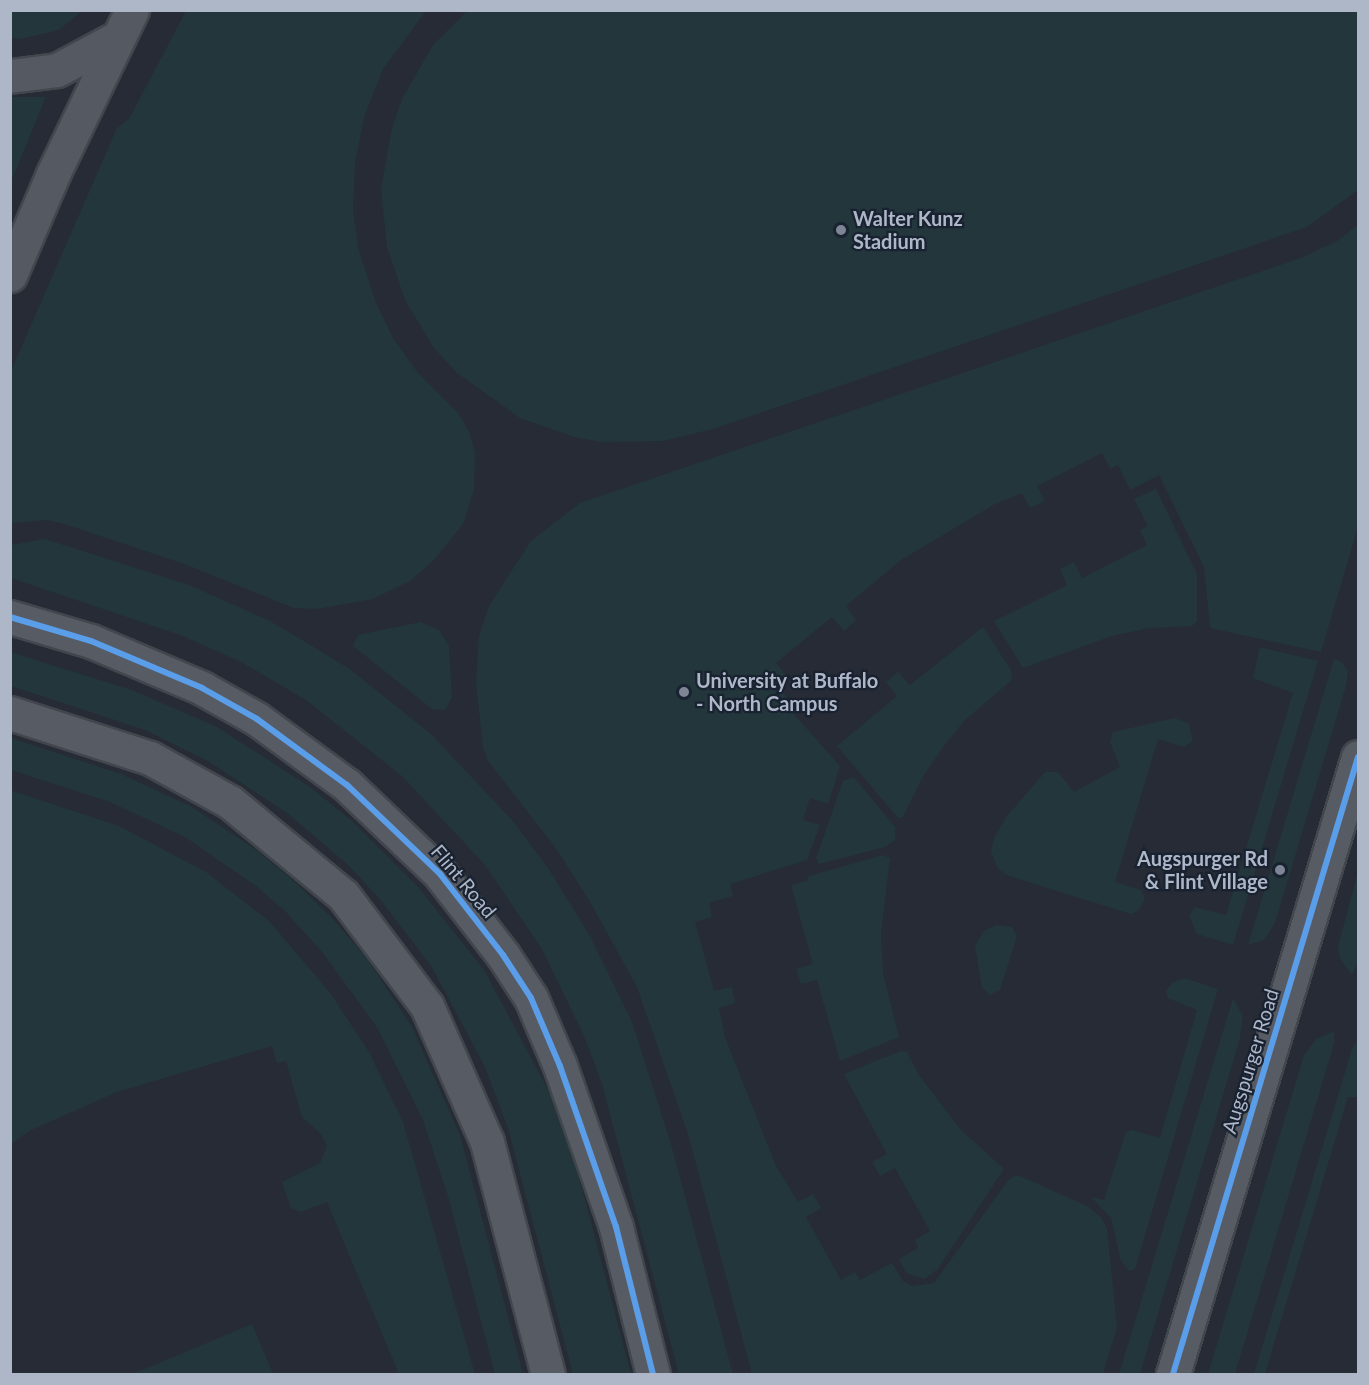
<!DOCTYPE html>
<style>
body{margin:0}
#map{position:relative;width:1369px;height:1385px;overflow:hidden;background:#262b35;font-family:Lato,sans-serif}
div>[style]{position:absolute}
.green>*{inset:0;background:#23363b}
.roads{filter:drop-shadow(2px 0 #42464d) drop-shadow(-2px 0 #42464d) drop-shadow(0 2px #42464d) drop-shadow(0 -2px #42464d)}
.tertiary>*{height:33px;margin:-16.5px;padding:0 16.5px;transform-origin:16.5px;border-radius:16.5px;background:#565b64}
.secondary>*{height:33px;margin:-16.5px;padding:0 16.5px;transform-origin:16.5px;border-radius:16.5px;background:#545962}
.cycleway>*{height:6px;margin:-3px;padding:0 3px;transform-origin:3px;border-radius:3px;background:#5a9eea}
.dots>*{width:16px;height:16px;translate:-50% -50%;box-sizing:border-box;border:3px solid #192230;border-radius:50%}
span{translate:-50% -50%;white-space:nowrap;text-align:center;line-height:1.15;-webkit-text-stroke:4.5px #192230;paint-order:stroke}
.poi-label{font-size:20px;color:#aeb7c8;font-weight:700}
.left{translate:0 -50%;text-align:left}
.right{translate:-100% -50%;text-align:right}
.street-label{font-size:20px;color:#aeb7c8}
.frame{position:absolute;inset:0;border:12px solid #aeb7c8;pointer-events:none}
</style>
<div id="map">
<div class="green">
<div style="clip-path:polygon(11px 10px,82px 10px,82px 11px,59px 30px,20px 39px,11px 38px)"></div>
<div style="clip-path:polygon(186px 11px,426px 11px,383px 69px,364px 117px,355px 163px,353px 209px,358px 248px,376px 303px,393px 338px,418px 373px,459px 414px,469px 432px,475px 452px,474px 490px,463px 524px,434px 560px,410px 581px,373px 599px,317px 609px,294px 608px,187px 565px,68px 525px,47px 520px,11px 523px,11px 371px,117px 128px,129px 119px)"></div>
<div style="clip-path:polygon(467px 11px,1358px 11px,1358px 190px,1307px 227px,713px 429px,663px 441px,601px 442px,574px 437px,520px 418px,457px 373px,434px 348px,405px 300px,387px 247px,381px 189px,392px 128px,402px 99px,433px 45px)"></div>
<div style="clip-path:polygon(11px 97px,46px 97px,11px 182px,10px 97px)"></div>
<div style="clip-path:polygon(1358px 225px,1358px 527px,1321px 652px,1210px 628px,1204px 567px,1159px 475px,1130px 490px,1118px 465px,1110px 469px,1102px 453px,1037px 486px,1045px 501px,1030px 508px,1022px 493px,995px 504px,901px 560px,846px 606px,856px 620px,844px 631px,832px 617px,776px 663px,787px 676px,778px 685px,790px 702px,792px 712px,840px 766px,828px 804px,810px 798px,803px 820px,820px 825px,807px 860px,730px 884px,733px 896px,709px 903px,712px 917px,695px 922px,714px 991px,732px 987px,735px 1003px,719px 1008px,725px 1037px,776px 1166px,798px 1202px,813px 1194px,821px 1208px,806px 1217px,841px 1280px,855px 1272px,860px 1280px,892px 1263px,903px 1281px,912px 1286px,934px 1283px,1009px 1179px,1018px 1175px,1087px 1206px,1101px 1217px,1107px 1229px,1117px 1327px,1103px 1374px,752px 1374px,688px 1134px,637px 987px,589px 900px,555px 847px,488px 761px,483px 747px,476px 684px,479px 636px,489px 606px,531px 541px,580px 503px,1301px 258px,1337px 241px)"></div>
<div style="clip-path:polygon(1156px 489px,1197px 574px,1197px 622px,1192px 626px,1149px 628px,1112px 636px,1023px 668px,994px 621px,1067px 585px,1060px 569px,1074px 562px,1082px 578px,1147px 545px,1140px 530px,1148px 526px,1134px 499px)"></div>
<div style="clip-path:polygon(45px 539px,189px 585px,270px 621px,304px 641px,351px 670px,431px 734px,512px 820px,548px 868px,590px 936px,632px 1022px,671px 1144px,733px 1374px,679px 1374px,602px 1084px,585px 1038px,542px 949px,485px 865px,402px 776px,306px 700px,241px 662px,183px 636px,11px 578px,11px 545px)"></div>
<div style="clip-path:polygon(420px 622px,439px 630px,449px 646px,452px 697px,445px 710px,432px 709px,353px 646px,358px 635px)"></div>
<div style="clip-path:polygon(983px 627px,1011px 670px,1012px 680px,965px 720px,943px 747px,922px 778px,903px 817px,898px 818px,837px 746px,897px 696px,886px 682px,898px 672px,910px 685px)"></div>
<div style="clip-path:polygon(1260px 647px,1318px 661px,1233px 945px,1197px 934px,1189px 916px,1195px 907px,1226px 915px,1293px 693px,1253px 678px)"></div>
<div style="clip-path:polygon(10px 652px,132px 690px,217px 727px,310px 787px,352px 821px,418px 887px,484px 970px,552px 1097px,570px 1143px,631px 1374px,573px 1374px,508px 1128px,485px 1067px,432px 967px,379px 898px,346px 863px,287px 813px,208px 761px,145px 730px,11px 686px)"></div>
<div style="clip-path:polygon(1334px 659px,1343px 663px,1348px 671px,1346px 686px,1275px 923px,1264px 940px,1248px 945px)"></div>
<div style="clip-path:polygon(1175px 718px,1189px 724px,1193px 741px,1184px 747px,1158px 739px,1115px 882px,1141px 890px,1145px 899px,1138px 911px,1131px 914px,1009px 876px,998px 869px,991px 851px,994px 838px,1006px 817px,1045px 772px,1058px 772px,1074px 792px,1120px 767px,1110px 742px,1113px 732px)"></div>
<div style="clip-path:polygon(11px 738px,121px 774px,192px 807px,255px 849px,295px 882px,333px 919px,368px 960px,412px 1027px,460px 1135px,523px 1374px,495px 1374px,448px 1196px,423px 1120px,378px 1029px,323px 953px,285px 911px,256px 886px,185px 837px,110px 802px,11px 770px)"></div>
<div style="clip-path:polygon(854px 777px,895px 827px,895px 840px,885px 847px,819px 864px,816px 858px,843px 781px)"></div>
<div style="clip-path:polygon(10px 790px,119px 826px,206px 872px,269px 921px,331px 994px,369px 1052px,403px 1122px,475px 1374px,399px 1374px,327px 1202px,301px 1212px,291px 1208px,282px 1182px,320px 1163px,327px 1146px,321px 1134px,302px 1117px,286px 1061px,277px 1063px,272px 1046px,117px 1092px,29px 1131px,11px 1144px)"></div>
<div style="clip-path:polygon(883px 855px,890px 858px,881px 933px,883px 972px,899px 1037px,840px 1061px,817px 980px,801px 984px,796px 969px,813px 964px,791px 885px,807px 881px,809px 876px)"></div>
<div style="clip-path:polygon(1358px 871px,1358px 963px,1352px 975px,1340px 959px,1338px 946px)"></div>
<div style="clip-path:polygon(996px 925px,1012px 927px,1017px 936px,1000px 990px,990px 995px,982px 988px,975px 946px,984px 931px)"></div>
<div style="clip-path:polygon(1184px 978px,1218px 989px,1135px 1269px,1129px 1271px,1121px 1261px,1111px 1218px,1091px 1197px,1104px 1200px,1126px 1132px,1132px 1130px,1160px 1138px,1197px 1010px,1168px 998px,1166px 991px,1172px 983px)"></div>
<div style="clip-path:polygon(1233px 998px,1243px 1016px,1240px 1038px,1140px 1374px,1119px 1374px)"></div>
<div style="clip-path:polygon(1334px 1031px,1334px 1044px,1235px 1374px,1208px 1374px,1304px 1055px,1316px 1039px)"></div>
<div style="clip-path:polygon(1358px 1039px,1358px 1097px,1348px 1097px,1265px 1374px,1254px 1374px,1352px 1049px)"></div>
<div style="clip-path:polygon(900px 1051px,907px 1052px,919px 1075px,960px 1129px,1004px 1169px,937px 1270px,924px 1279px,906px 1273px,899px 1259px,918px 1248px,915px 1240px,930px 1231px,895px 1168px,880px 1176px,872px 1162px,887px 1154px,844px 1074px)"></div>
<div style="clip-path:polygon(252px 1324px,273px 1374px,132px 1374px,133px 1374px)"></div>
</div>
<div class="roads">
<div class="tertiary">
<div style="left:10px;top:617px;width:84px;rotate:16.5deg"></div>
<div style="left:91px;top:641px;width:121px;rotate:22.9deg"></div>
<div style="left:202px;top:688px;width:63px;rotate:29.4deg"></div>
<div style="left:257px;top:719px;width:112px;rotate:36.3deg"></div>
<div style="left:347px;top:785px;width:129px;rotate:43.7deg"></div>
<div style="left:440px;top:874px;width:103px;rotate:52.1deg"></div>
<div style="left:503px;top:955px;width:51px;rotate:56.9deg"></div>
<div style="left:531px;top:998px;width:74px;rotate:66.9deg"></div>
<div style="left:560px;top:1066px;width:170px;rotate:70.8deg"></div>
<div style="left:616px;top:1227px;width:152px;rotate:75.9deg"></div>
<div style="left:10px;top:713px;width:147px;rotate:17.8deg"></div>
<div style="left:150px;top:758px;width:91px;rotate:28.8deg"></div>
<div style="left:230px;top:802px;width:146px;rotate:39.5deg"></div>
<div style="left:343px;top:895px;width:139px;rotate:52.9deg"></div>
<div style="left:427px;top:1006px;width:149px;rotate:66.2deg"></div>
<div style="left:487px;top:1142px;width:240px;rotate:75.3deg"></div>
<div style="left:1173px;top:1374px;width:644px;rotate:-73.31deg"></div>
</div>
<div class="secondary">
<div style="left:10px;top:76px;width:47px;rotate:-7.3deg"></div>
<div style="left:57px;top:70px;width:66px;rotate:-28.1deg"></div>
<div style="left:10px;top:275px;width:110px;rotate:-66.9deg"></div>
<div style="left:53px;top:174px;width:182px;rotate:-64.3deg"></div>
</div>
</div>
<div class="cycleway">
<div style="left:10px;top:617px;width:84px;rotate:16.5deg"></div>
<div style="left:91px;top:641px;width:121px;rotate:22.9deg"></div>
<div style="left:202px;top:688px;width:63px;rotate:29.4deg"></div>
<div style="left:257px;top:719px;width:112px;rotate:36.3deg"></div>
<div style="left:347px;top:785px;width:129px;rotate:43.7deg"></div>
<div style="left:440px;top:874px;width:103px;rotate:52.1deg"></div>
<div style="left:503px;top:955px;width:51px;rotate:56.9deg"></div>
<div style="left:531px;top:998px;width:74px;rotate:66.9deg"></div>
<div style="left:560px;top:1066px;width:170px;rotate:70.8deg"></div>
<div style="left:616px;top:1227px;width:152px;rotate:75.9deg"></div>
<div style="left:1173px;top:1374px;width:644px;rotate:-73.31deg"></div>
</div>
<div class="dots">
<div style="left:841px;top:230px;background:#7e8695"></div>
<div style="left:684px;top:692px;background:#7e8695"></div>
<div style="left:1280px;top:870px;background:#7e8695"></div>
</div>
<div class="poi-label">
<span class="left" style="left:853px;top:230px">Walter Kunz<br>Stadium</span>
<span class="left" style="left:696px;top:692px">University at Buffalo<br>- North Campus</span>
<span class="right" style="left:1268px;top:870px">Augspurger Rd<br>&amp; Flint Village</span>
</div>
<div class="street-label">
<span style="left:464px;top:881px;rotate:50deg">Flint Road</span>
<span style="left:1250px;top:1061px;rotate:-73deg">Augspurger Road</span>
</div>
<div class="frame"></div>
</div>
